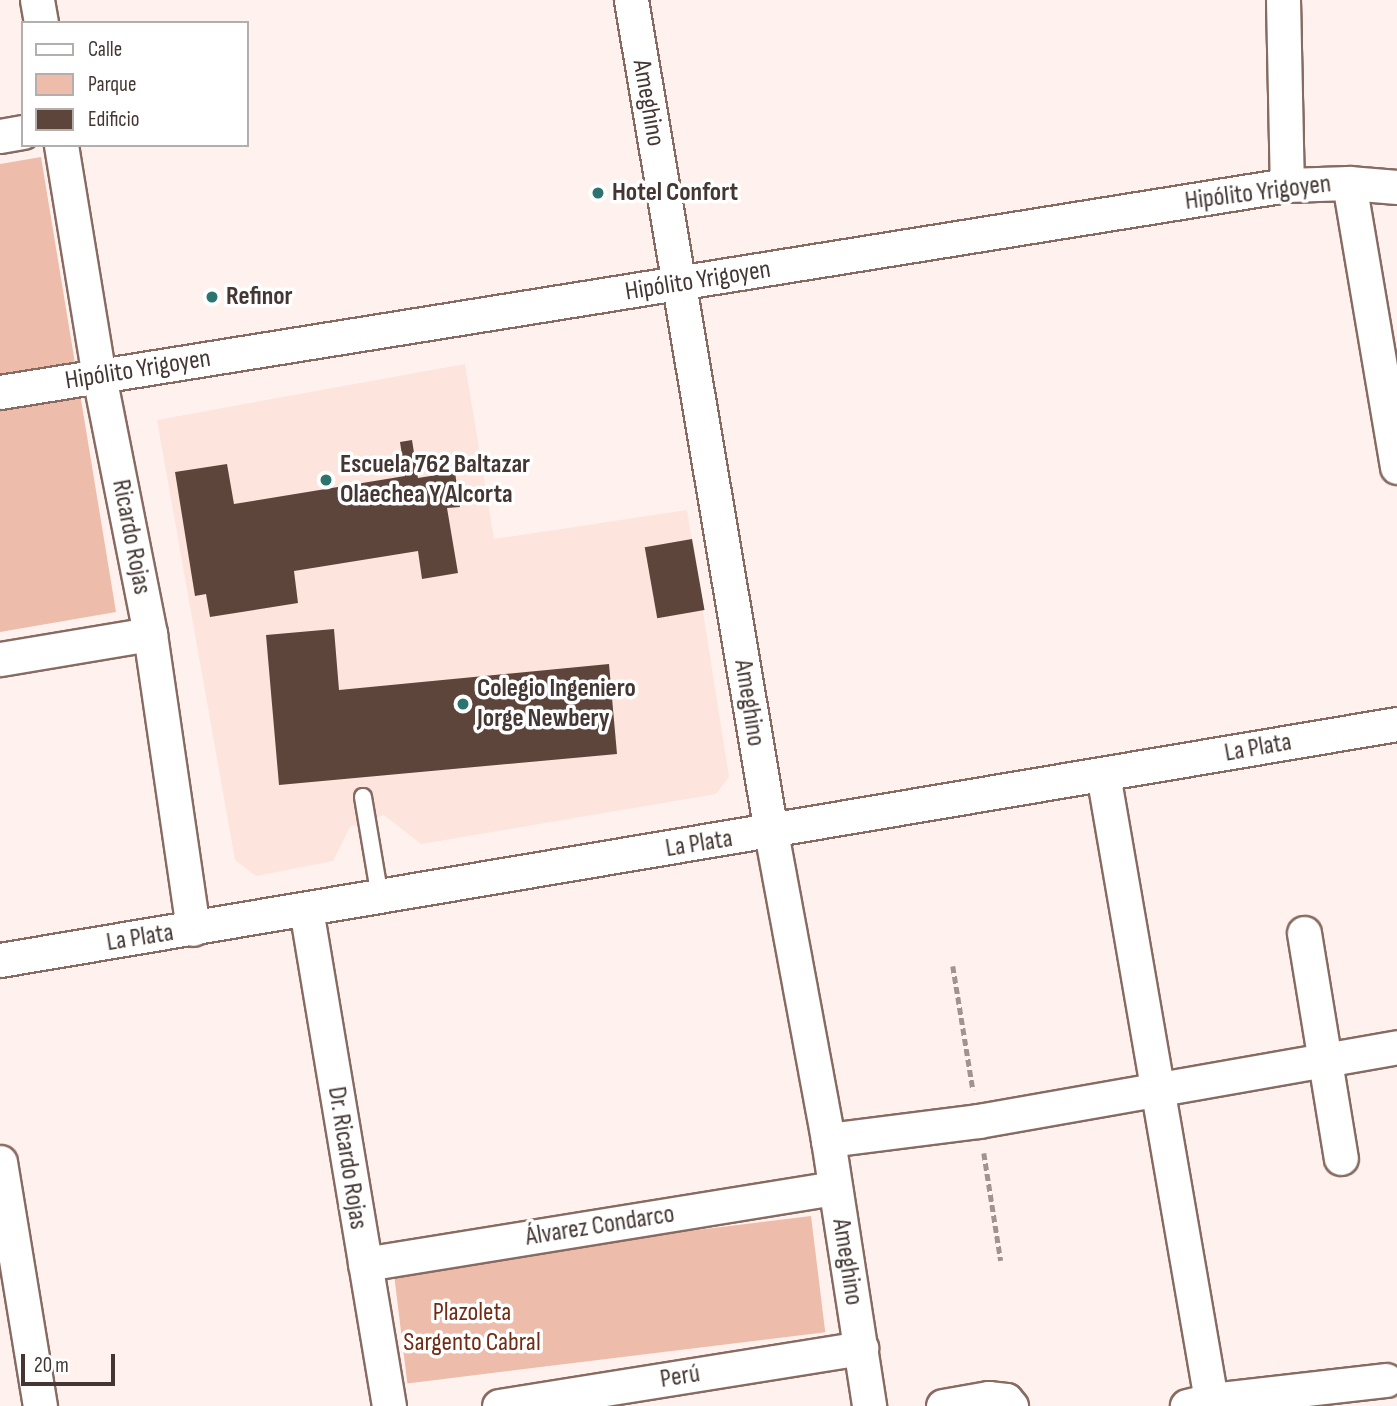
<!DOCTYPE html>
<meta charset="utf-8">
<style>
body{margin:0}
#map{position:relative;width:1397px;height:1406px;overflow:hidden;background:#fff2ee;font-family:"Sofia Sans Condensed",sans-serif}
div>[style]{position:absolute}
.built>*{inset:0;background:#fde4dc}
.green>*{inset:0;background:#eebcab;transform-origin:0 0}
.building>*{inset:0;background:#5e453c;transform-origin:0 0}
.path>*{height:4.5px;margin-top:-2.25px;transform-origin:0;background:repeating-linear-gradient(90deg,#a19490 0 7px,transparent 0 10.5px)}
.roads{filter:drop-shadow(2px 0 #876b62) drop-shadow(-2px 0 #876b62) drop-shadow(0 2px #876b62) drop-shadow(0 -2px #876b62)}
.service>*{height:16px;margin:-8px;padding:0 8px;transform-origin:8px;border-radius:8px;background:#fff}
.minor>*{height:33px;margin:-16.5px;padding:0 16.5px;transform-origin:16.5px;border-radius:16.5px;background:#fff}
.dots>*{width:19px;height:19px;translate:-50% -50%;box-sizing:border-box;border:4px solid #fff;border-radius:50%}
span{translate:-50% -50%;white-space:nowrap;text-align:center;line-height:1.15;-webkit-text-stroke:7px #fff;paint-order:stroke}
.street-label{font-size:26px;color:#443733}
.poi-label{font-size:26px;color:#443733;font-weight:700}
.left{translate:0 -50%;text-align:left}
.park-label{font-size:26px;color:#712c13}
.legend{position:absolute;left:21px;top:21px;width:228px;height:126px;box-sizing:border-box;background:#fff;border:2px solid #b4afad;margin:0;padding:9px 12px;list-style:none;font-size:21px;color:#443733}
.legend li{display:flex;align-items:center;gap:14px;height:35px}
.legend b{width:35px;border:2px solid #b4afad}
.scale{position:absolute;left:21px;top:1354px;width:94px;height:32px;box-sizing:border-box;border:4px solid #443733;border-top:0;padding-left:9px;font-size:21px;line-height:24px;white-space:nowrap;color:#443733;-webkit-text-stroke:5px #fff;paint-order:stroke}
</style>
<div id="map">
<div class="built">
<div style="clip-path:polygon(465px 364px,494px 539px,687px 510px,729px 777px,716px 794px,421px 844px,384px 815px,350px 827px,333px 861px,256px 876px,235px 860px,157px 420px)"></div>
</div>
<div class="green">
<div style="clip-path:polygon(41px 157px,116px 612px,0 632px,0 164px)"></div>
<div style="left:811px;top:1216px;width:117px;height:421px;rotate:83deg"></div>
</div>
<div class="building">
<div style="clip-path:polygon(412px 440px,418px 478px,455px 472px,460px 507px,447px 508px,458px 573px,422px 579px,418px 551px,294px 571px,298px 603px,210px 617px,206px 594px,195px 596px,175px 472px,227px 464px,234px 504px,405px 476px,400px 442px)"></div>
<div style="left:692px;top:539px;width:72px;height:48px;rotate:80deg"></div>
<div style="clip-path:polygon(334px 629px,339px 690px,609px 664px,617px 754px,279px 785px,266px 635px)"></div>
</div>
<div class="path">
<div style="left:953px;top:966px;width:126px;rotate:80.8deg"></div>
<div style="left:984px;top:1153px;width:109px;rotate:81.1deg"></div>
</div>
<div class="roads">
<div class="service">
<div style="left:363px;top:797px;width:101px;rotate:80.4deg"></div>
</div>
<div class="minor">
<div style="left:37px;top:0;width:23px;rotate:80deg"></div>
<div style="left:631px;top:0;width:844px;rotate:80.45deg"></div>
<div style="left:771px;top:832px;width:313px;rotate:79.5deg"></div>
<div style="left:828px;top:1140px;width:269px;rotate:81.2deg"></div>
<div style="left:1283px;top:0;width:185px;rotate:88.8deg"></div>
<div style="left:0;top:136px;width:23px;rotate:-10deg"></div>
<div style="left:61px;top:145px;width:234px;rotate:80.7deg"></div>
<div style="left:99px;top:376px;width:263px;rotate:78.8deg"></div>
<div style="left:150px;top:634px;width:298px;rotate:81.7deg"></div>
<div style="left:1349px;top:183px;width:288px;rotate:80.4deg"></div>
<div style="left:0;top:392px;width:1304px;rotate:-9.14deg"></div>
<div style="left:1287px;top:185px;width:62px;rotate:-1.8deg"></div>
<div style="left:1349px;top:183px;width:48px;rotate:4.8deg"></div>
<div style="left:0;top:659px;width:152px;rotate:-9.5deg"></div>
<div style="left:1103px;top:774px;width:635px;rotate:80.21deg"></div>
<div style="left:1211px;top:1400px;width:25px;rotate:166deg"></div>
<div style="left:306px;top:909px;width:504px;rotate:80.52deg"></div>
<div style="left:1304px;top:933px;width:228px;rotate:80.7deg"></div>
<div style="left:0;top:960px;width:1417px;rotate:-9.59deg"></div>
<div style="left:828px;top:1140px;width:152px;rotate:-7.2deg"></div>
<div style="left:979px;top:1121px;width:424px;rotate:-10deg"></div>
<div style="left:0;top:1162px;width:247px;rotate:80.7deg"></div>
<div style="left:365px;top:1264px;width:476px;rotate:-9.2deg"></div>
<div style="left:1211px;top:1400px;width:176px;rotate:-6.5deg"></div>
<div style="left:499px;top:1406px;width:367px;rotate:-9.1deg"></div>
<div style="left:943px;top:1406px;width:46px;rotate:-10.1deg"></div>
<div style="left:988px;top:1398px;width:18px;rotate:6deg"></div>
<div style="left:1006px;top:1400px;width:8px;rotate:50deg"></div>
</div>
</div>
<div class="dots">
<div style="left:598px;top:193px;background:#2b746f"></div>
<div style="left:212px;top:297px;background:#2b746f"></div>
<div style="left:326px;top:480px;background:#2b746f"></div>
<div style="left:463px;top:704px;background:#2b746f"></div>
</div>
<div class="street-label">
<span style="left:648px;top:103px;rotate:80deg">Ameghino</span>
<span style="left:1258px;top:193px;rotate:-7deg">Hipólito Yrigoyen</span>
<span style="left:698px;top:281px;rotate:-9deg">Hipólito Yrigoyen</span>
<span style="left:138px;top:370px;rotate:-9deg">Hipólito Yrigoyen</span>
<span style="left:131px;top:537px;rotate:79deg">Ricardo Rojas</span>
<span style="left:749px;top:703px;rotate:81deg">Ameghino</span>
<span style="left:1258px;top:748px;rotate:-10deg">La Plata</span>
<span style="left:699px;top:844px;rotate:-9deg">La Plata</span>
<span style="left:140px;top:938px;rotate:-9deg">La Plata</span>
<span style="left:347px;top:1158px;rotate:81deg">Dr. Ricardo Rojas</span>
<span style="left:600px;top:1226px;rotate:-9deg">Álvarez Condarco</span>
<span style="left:847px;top:1262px;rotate:81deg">Ameghino</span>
<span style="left:680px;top:1377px;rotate:-9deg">Perú</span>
</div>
<div class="poi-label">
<span class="left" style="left:612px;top:193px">Hotel Confort</span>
<span class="left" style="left:226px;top:297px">Refinor</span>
<span class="left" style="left:340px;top:480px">Escuela 762 Baltazar<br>Olaechea Y Alcorta</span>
<span class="left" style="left:477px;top:704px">Colegio Ingeniero<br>Jorge Newbery</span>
</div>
<div class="park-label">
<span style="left:472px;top:1328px">Plazoleta<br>Sargento Cabral</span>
</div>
<ul class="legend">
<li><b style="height:9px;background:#fff"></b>Calle</li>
<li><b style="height:19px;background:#eebcab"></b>Parque</li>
<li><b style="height:19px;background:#5e453c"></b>Edificio</li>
</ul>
<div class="scale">20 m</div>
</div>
